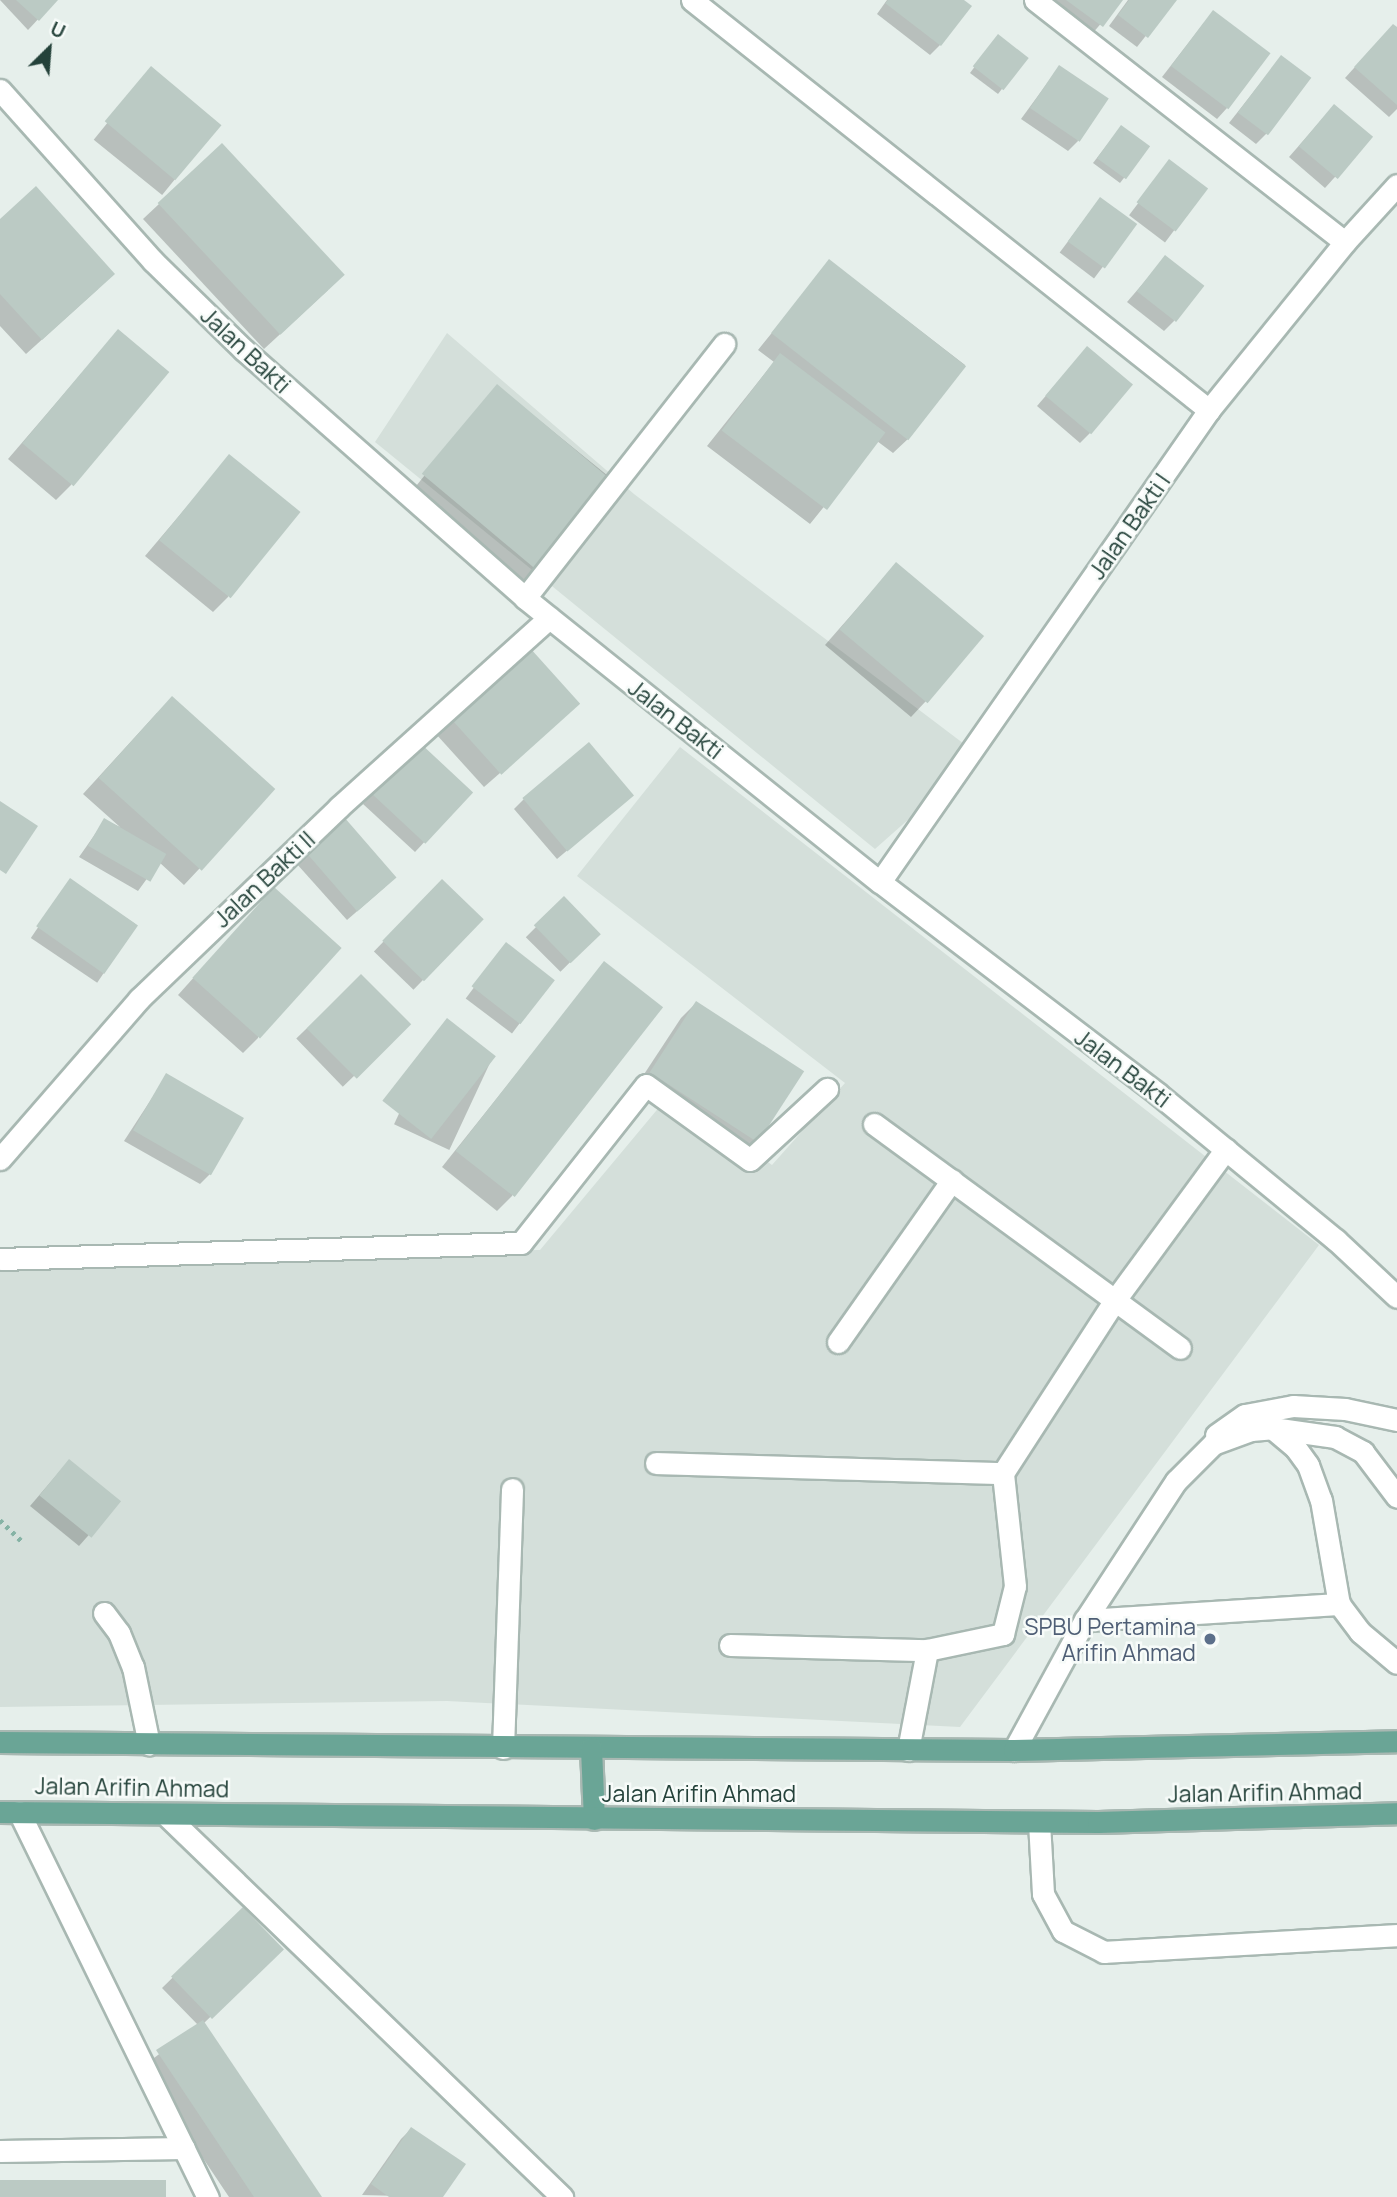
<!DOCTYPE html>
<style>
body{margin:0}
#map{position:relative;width:1397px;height:2197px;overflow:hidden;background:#e6efeb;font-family:Manrope,sans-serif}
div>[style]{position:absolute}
.built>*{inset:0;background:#d4dfda}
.shadow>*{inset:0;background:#0003;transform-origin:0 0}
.building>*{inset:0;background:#bbcac4;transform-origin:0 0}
.path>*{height:4.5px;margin-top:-2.25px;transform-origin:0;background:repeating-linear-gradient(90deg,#86b3a5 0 3.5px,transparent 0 8.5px)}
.roads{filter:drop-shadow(2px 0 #a8b8b2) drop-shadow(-2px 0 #a8b8b2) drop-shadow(0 2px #a8b8b2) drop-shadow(0 -2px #a8b8b2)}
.minor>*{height:21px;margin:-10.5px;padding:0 10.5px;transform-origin:10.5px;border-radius:10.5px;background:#fff}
.major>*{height:21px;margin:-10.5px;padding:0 10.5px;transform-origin:10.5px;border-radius:10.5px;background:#6aa596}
.dots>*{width:19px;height:19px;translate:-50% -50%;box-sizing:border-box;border:4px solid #f7fbf9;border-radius:50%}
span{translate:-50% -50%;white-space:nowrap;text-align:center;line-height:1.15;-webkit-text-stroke:5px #f7fbf9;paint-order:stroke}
.street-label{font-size:23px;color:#24423a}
.service-label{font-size:23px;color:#4e5e75}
.right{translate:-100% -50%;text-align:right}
.north{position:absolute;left:14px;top:14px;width:70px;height:70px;-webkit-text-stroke:5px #f7fbf9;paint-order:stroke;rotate:25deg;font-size:19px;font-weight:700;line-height:28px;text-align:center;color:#24423a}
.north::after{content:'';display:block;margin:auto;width:24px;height:32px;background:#24423a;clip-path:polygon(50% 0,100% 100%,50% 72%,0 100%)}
</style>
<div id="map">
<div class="built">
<div style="clip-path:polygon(447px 333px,634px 494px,980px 756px,875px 849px,375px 442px)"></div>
<div style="clip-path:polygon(680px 747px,1319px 1245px,960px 1727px,447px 1701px,0 1707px,0 1255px,540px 1250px,671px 1093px,772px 1165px,845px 1083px,577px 876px)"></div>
</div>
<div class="shadow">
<div style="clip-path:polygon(0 0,56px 0,28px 30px)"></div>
<div style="clip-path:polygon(887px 0,961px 0,940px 45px,930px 55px,877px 14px)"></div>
<div style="clip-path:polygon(1031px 0,1121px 0,1086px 41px)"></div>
<div style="clip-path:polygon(1128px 0,1174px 0,1137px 47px,1109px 26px)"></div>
<div style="clip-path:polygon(1204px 23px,1227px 108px,1217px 119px,1162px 77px)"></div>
<div style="clip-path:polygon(1397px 30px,1397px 109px,1389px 117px,1345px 78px,1383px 36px)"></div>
<div style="clip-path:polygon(994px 41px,1026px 58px,998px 94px,970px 73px)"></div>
<div style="clip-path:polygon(1281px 57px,1266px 134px,1256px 144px,1229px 123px)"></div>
<div style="clip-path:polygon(1059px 67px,1078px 141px,1068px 151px,1021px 119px)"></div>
<div style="left:151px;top:69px;width:88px;height:91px;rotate:39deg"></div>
<div style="clip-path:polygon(1324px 117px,1371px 137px,1325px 188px,1289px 157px)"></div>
<div style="clip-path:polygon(1117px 132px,1148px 147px,1120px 183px,1093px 163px)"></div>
<div style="clip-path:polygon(222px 145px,328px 290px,264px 349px,143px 219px)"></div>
<div style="left:1170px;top:161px;width:45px;height:68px;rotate:37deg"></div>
<div style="left:1100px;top:199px;width:43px;height:67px;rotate:37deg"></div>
<div style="clip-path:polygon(0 221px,98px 289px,26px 354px,0 326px)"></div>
<div style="clip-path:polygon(1165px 258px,1174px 321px,1164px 331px,1127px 302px)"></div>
<div style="clip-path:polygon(830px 261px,965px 365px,909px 438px,893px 453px,877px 441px,810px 524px,707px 446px,774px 362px,758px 350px)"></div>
<div style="clip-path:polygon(118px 331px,71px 485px,56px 500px,8px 459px)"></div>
<div style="clip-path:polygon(1087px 348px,1090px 433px,1080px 443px,1037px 406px)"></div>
<div style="left:497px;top:386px;width:145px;height:137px;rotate:39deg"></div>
<div style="clip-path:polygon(229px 457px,228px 597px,213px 612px,145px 556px)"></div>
<div style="clip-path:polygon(896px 564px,926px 701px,911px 717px,825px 645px)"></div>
<div style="clip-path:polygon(157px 713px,273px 790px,184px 885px,159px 862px,138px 891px,79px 857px,105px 820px,120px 827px,83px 794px)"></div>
<div style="clip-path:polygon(452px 718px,562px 719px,484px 787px,436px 734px)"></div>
<div style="clip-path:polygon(409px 755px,471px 792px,415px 852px,363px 804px)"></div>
<div style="clip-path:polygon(524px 799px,621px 805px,557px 859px,514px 809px)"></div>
<div style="clip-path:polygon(344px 820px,385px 887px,347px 920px,296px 863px)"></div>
<div style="left:70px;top:880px;width:80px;height:70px;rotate:34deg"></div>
<div style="left:442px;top:881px;width:55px;height:98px;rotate:44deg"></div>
<div style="left:564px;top:899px;width:49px;height:54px;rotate:45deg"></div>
<div style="clip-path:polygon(259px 905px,258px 1038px,243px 1053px,178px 995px)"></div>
<div style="left:506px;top:945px;width:58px;height:67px;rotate:37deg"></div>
<div style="clip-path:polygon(604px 964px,512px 1196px,497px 1211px,442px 1167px)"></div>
<div style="left:361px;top:976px;width:67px;height:90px;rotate:46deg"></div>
<div style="clip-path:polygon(696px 1003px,756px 1142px,741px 1157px,635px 1088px,681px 1018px)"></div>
<div style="left:438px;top:1030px;width:61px;height:104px;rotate:25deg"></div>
<div style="clip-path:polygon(167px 1075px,210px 1174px,200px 1184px,124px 1141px)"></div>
<div style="clip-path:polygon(60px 1471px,118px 1502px,79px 1546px,30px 1506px)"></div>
<div style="clip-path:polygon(243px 1909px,271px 1959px,204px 2023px,320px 2197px,229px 2197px,142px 2067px,198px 2025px,162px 1988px)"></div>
<div style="clip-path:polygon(411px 2129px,441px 2197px,362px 2195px,401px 2139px)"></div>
</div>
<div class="building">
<div style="clip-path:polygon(16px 0,58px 0,39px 21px)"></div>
<div style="clip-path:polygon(888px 0,964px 0,972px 6px,941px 46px,885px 3px)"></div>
<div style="clip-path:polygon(1066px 0,1123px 0,1103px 27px)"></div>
<div style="clip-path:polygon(1129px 0,1177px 0,1148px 38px,1118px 15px)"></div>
<div style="left:1213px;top:10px;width:72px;height:70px;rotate:37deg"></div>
<div style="clip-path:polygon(1393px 24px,1397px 27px,1397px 105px,1354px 67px)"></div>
<div style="left:998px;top:34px;width:39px;height:41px;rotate:38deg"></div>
<div style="left:1281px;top:55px;width:38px;height:72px;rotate:37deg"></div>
<div style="left:1059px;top:65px;width:60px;height:52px;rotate:34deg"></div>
<div style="left:151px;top:66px;width:92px;height:72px;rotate:40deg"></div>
<div style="left:1334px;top:104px;width:51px;height:55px;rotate:40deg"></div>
<div style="left:1121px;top:125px;width:36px;height:41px;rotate:36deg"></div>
<div style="left:222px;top:143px;width:180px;height:88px;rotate:47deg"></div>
<div style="left:1169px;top:159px;width:49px;height:54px;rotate:37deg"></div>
<div style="clip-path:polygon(36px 186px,115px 274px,42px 340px,0 294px,0 219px)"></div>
<div style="left:1100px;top:197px;width:46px;height:55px;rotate:36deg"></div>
<div style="left:1165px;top:255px;width:50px;height:46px;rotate:38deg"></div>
<div style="left:829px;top:259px;width:174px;height:94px;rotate:38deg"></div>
<div style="left:118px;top:329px;width:67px;height:149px;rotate:40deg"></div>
<div style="left:1087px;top:346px;width:60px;height:65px;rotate:40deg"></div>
<div style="left:780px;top:353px;width:132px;height:97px;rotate:37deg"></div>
<div style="left:497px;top:384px;width:148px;height:117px;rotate:40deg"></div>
<div style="left:229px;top:454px;width:92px;height:111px;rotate:39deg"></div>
<div style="left:896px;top:562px;width:115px;height:88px;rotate:40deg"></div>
<div style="left:530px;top:648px;width:75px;height:106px;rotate:48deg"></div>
<div style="left:172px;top:696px;width:139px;height:110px;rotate:42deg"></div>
<div style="left:419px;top:742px;width:74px;height:70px;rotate:43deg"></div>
<div style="left:589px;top:742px;width:70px;height:87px;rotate:50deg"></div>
<div style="clip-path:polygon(0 801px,38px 826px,6px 874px,0 870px)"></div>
<div style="left:344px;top:817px;width:80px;height:52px;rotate:49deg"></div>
<div style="left:104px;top:818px;width:72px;height:32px;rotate:30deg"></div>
<div style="left:70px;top:878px;width:83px;height:59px;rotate:35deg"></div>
<div style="left:442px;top:879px;width:58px;height:86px;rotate:44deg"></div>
<div style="left:274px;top:887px;width:91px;height:122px;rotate:42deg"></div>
<div style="left:564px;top:896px;width:53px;height:42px;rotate:46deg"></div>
<div style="left:506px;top:942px;width:62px;height:56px;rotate:38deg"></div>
<div style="left:604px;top:961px;width:75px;height:241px;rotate:38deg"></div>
<div style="left:361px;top:974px;width:71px;height:77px;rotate:45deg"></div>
<div style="left:696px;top:1001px;width:129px;height:85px;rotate:33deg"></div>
<div style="left:447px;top:1018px;width:62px;height:105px;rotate:38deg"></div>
<div style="left:166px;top:1073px;width:90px;height:66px;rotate:30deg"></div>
<div style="left:69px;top:1459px;width:67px;height:47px;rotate:39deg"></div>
<div style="left:243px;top:1907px;width:59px;height:100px;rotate:46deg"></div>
<div style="clip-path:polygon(203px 2020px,322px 2197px,254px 2197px,156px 2050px)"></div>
<div style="clip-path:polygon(411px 2127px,466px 2164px,443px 2197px,389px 2197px,371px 2184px)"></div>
<div style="left:166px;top:2180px;width:17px;height:166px;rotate:90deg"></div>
</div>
<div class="path">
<div style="left:0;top:1520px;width:33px;rotate:44deg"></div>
</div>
<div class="roads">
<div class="minor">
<div style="left:692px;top:0;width:660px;rotate:38.42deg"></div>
<div style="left:1035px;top:0;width:393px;rotate:38deg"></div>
<div style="left:0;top:90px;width:229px;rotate:48.2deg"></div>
<div style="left:153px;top:261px;width:127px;rotate:44.4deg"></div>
<div style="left:244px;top:350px;width:375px;rotate:41.4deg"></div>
<div style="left:525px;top:598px;width:455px;rotate:38.7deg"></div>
<div style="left:880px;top:882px;width:350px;rotate:37.3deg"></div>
<div style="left:1158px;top:1094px;width:230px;rotate:39.4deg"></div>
<div style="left:1336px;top:1240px;width:83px;rotate:43.1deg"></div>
<div style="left:525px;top:598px;width:323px;rotate:-51.9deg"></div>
<div style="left:880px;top:882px;width:575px;rotate:-55.12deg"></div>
<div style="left:1209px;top:410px;width:216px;rotate:-51deg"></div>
<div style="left:1345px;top:242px;width:77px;rotate:-47.6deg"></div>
<div style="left:874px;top:1124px;width:379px;rotate:36.2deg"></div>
<div style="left:0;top:1159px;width:212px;rotate:-49deg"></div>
<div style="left:139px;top:999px;width:277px;rotate:-43.8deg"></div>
<div style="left:339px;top:807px;width:283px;rotate:-42deg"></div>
<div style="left:0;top:1259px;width:521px;rotate:-1.76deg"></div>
<div style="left:521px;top:1243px;width:201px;rotate:-51.7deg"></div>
<div style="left:646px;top:1085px;width:128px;rotate:35.8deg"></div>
<div style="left:750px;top:1160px;width:105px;rotate:-42.7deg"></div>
<div style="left:838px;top:1342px;width:198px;rotate:-54.9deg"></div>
<div style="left:1272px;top:1428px;width:30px;rotate:40deg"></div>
<div style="left:1295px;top:1447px;width:22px;rotate:54deg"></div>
<div style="left:1308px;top:1465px;width:37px;rotate:70deg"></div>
<div style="left:1321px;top:1500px;width:106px;rotate:80.2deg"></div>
<div style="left:1339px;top:1604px;width:35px;rotate:53deg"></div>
<div style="left:1360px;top:1632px;width:48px;rotate:40deg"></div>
<div style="left:1216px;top:1435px;width:35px;rotate:-35deg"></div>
<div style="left:1245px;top:1415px;width:49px;rotate:-10.6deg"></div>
<div style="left:1293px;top:1406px;width:52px;rotate:3.3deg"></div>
<div style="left:1345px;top:1409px;width:53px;rotate:11.9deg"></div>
<div style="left:656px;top:1463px;width:347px;rotate:1.7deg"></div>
<div style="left:1003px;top:1473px;width:206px;rotate:-57.1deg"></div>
<div style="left:1115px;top:1300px;width:187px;rotate:-53.7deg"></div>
<div style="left:104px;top:1613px;width:25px;rotate:53deg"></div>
<div style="left:119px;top:1633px;width:37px;rotate:68deg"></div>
<div style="left:133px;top:1667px;width:79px;rotate:78.3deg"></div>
<div style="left:1085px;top:1620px;width:255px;rotate:-3.6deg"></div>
<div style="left:730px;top:1645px;width:197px;rotate:1.5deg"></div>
<div style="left:927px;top:1650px;width:78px;rotate:-11.9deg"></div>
<div style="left:1003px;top:1634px;width:49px;rotate:-76deg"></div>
<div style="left:1015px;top:1586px;width:114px;rotate:-96.1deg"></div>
<div style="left:503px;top:1748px;width:259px;rotate:-88deg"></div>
<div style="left:908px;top:1750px;width:102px;rotate:-79.2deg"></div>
<div style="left:1014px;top:1750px;width:148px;rotate:-61.4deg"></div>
<div style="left:1085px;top:1620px;width:166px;rotate:-56.8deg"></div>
<div style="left:1176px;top:1481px;width:52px;rotate:-45deg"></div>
<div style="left:1213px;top:1444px;width:40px;rotate:-20.2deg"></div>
<div style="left:1251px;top:1430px;width:21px;rotate:-5deg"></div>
<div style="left:1272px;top:1428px;width:64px;rotate:8.1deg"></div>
<div style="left:1335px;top:1437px;width:32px;rotate:28deg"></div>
<div style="left:1363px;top:1452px;width:56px;rotate:52.9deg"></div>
<div style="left:19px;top:1812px;width:429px;rotate:63.9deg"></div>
<div style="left:165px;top:1814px;width:552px;rotate:43.97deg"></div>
<div style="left:1039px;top:1822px;width:72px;rotate:86.8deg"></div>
<div style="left:1043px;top:1894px;width:42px;rotate:61.6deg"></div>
<div style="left:1063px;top:1931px;width:46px;rotate:27.1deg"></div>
<div style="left:1104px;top:1952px;width:293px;rotate:-3.3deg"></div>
<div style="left:0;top:2151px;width:184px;rotate:-0.9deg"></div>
</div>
<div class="major">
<div style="left:0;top:1742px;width:1014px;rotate:0.45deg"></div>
<div style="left:1014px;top:1750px;width:383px;rotate:-1.3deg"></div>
<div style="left:591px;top:1748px;width:71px;rotate:87.6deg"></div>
<div style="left:0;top:1812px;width:1098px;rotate:0.52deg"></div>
<div style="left:1098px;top:1822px;width:299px;rotate:-1.7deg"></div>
</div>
</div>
<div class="dots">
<div style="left:1210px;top:1639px;background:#5c6f8a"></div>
</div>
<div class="street-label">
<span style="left:246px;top:350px;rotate:43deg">Jalan Bakti</span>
<span style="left:1129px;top:526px;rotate:-55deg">Jalan Bakti I</span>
<span style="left:676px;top:719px;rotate:38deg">Jalan Bakti</span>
<span style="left:264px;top:879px;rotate:-43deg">Jalan Bakti II</span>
<span style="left:1123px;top:1068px;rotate:37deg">Jalan Bakti</span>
<span style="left:132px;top:1787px;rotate:1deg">Jalan Arifin Ahmad</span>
<span style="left:1265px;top:1792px;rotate:-1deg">Jalan Arifin Ahmad</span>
<span style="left:699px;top:1793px">Jalan Arifin Ahmad</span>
</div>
<div class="service-label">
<span class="right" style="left:1196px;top:1639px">SPBU Pertamina<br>Arifin Ahmad</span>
</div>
<div class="north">U</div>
</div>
